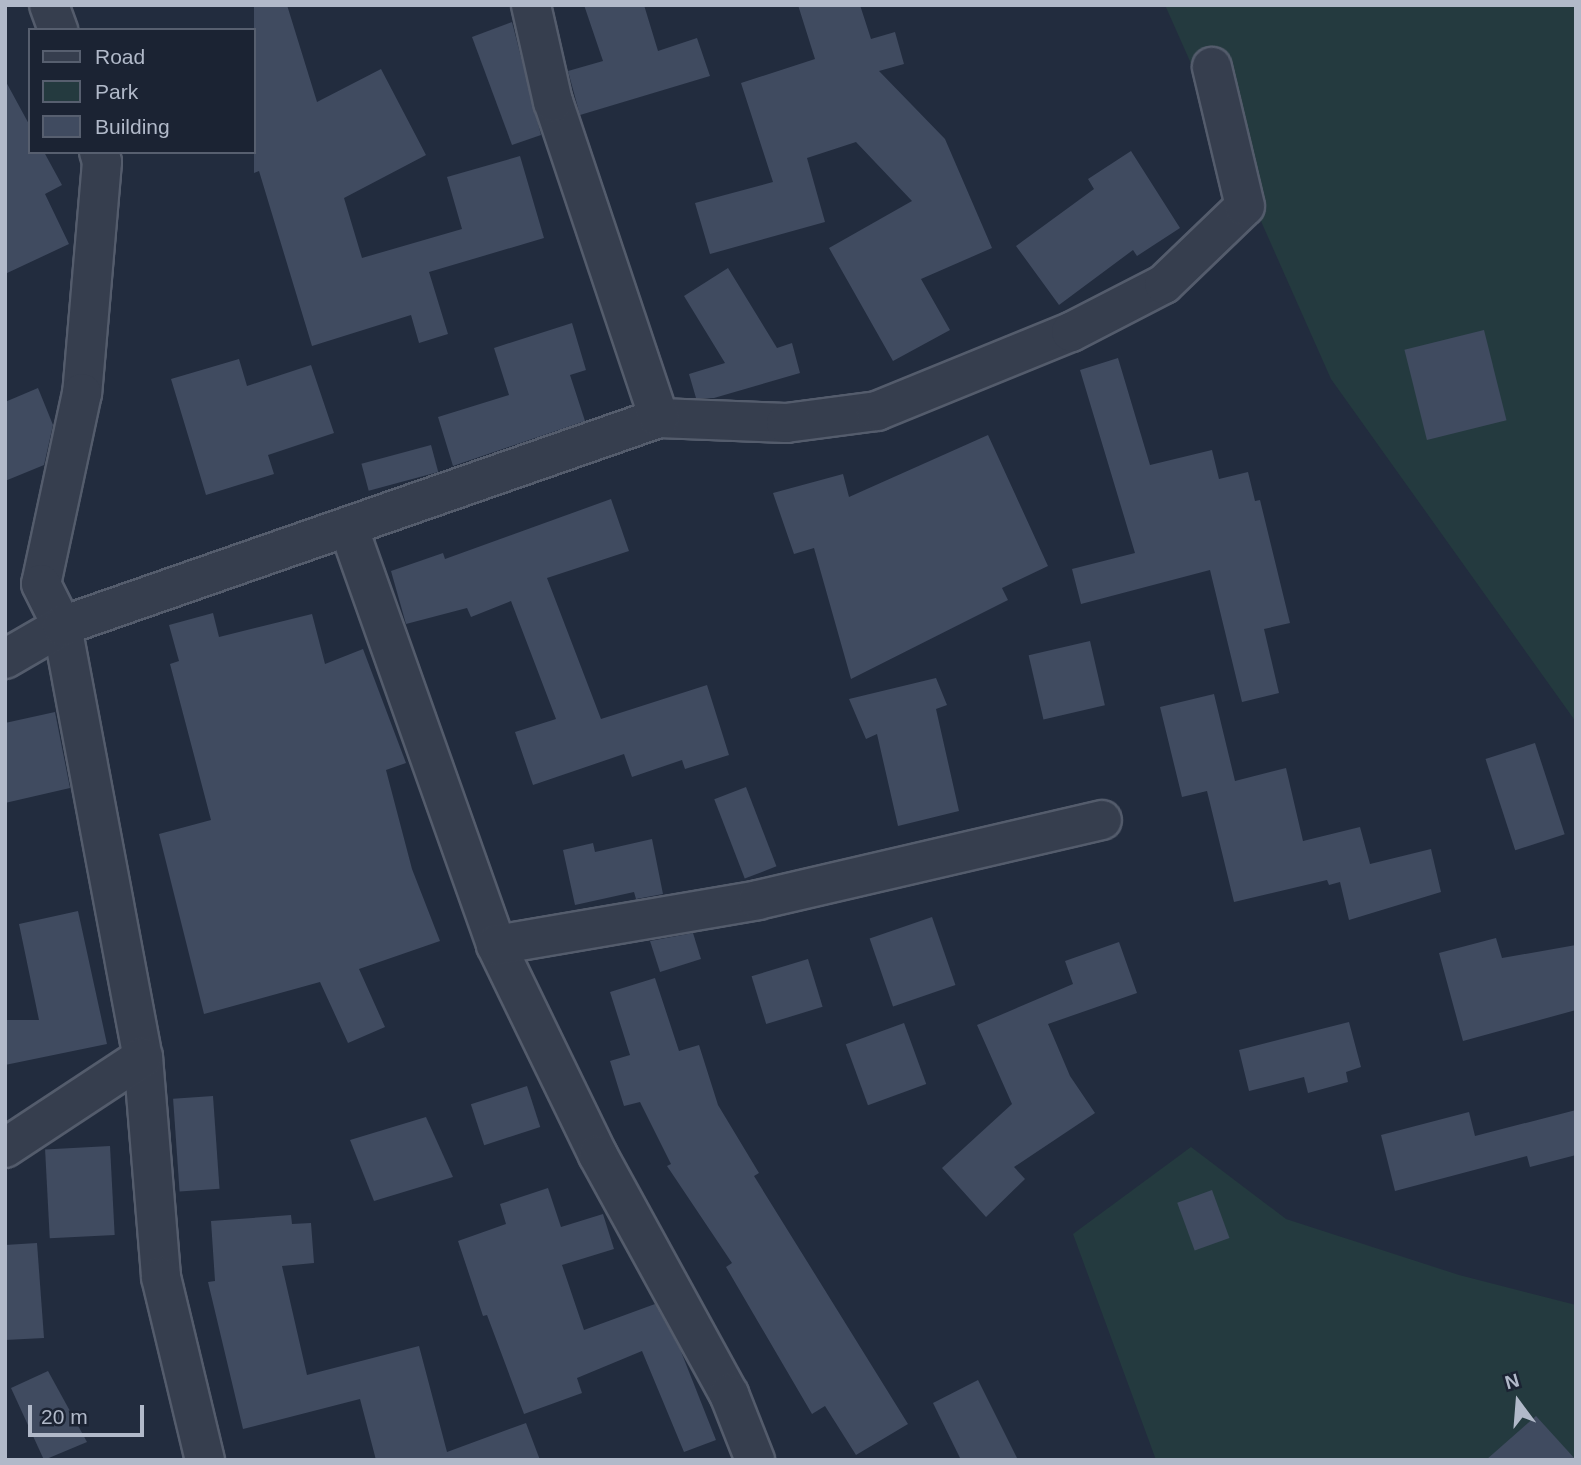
<!DOCTYPE html>
<style>
body{margin:0}
#map{position:relative;width:1581px;height:1465px;overflow:hidden;background:#222c3e;font-family:Helvetica,sans-serif}
div>[style]{position:absolute}
.green>*{inset:0;background:#243a3f}
.building>*{inset:0;background:#404b60;transform-origin:0 0}
.roads{filter:drop-shadow(2px 0 #545c6c) drop-shadow(-2px 0 #545c6c) drop-shadow(0 2px #545c6c) drop-shadow(0 -2px #545c6c)}
.minor>*{height:38px;margin:-19px;padding:0 19px;transform-origin:19px;border-radius:19px;background:#363e4e}
span{translate:-50% -50%;white-space:nowrap;text-align:center;line-height:1.15;-webkit-text-stroke:6px #1b2333;paint-order:stroke}
.frame{position:absolute;inset:0;border:7px solid #b1b9c9;pointer-events:none}
.legend{position:absolute;left:28px;top:28px;width:228px;height:126px;box-sizing:border-box;background:#1b2333;border:2px solid #575f6f;margin:0;padding:9px 12px;list-style:none;font-size:21px;color:#b1b9c9}
.legend li{display:flex;align-items:center;gap:14px;height:35px}
.legend b{width:35px;border:2px solid #575f6f}
.north{position:absolute;left:1483px;top:1367px;width:70px;height:70px;-webkit-text-stroke:5px #1b2333;paint-order:stroke;rotate:344deg;font-size:19px;font-weight:700;line-height:28px;text-align:center;color:#b1b9c9}
.north::after{content:'';display:block;margin:auto;width:24px;height:32px;background:#b1b9c9;clip-path:polygon(50% 0,100% 100%,50% 72%,0 100%)}
.scale{position:absolute;left:28px;top:1405px;width:116px;height:32px;box-sizing:border-box;border:4px solid #b1b9c9;border-top:0;padding-left:9px;font-size:21px;line-height:24px;white-space:nowrap;color:#b1b9c9;-webkit-text-stroke:5px #1b2333;paint-order:stroke}
</style>
<div id="map">
<div class="green">
<div style="clip-path:polygon(1165px 5px,1576px 5px,1576px 722px,1331px 379px)"></div>
<div style="clip-path:polygon(1191px 1147px,1286px 1219px,1459px 1275px,1576px 1305px,1576px 1460px,1156px 1460px,1073px 1234px)"></div>
</div>
<div class="building">
<div style="clip-path:polygon(254px 5px,287px 5px,317px 102px,381px 69px,426px 155px,344px 198px,362px 258px,462px 229px,447px 177px,520px 156px,544px 238px,429px 272px,448px 334px,419px 343px,411px 315px,312px 346px,259px 171px,254px 173px)"></div>
<div style="clip-path:polygon(584px 5px,644px 5px,658px 51px,697px 38px,710px 76px,580px 115px,568px 71px,603px 61px)"></div>
<div style="clip-path:polygon(798px 5px,860px 5px,871px 39px,895px 32px,904px 64px,879px 71px,945px 139px,992px 248px,921px 279px,950px 330px,893px 361px,829px 248px,912px 201px,856px 142px,807px 158px,825px 222px,710px 254px,695px 203px,773px 182px,741px 83px,815px 59px)"></div>
<div style="clip-path:polygon(512px 22px,541px 135px,512px 145px,472px 37px)"></div>
<div style="clip-path:polygon(5px 80px,30px 126px,30px 152px,44px 152px,62px 185px,45px 194px,69px 244px,5px 274px)"></div>
<div style="clip-path:polygon(1131px 151px,1180px 228px,1137px 256px,1133px 250px,1059px 305px,1016px 246px,1094px 189px,1088px 179px)"></div>
<div style="clip-path:polygon(728px 268px,777px 348px,792px 343px,800px 373px,714px 398px,696px 398px,689px 374px,725px 363px,684px 296px)"></div>
<div style="clip-path:polygon(572px 323px,586px 370px,570px 375px,585px 421px,453px 466px,438px 417px,509px 395px,494px 348px)"></div>
<div style="left:1484px;top:330px;width:93px;height:82px;rotate:76deg"></div>
<div style="clip-path:polygon(1118px 358px,1150px 465px,1212px 450px,1219px 479px,1248px 472px,1255px 501px,1260px 500px,1290px 623px,1264px 629px,1279px 693px,1242px 702px,1210px 570px,1081px 604px,1072px 569px,1135px 553px,1080px 370px)"></div>
<div style="clip-path:polygon(239px 359px,247px 386px,311px 365px,334px 433px,268px 455px,274px 474px,206px 495px,171px 379px)"></div>
<div style="clip-path:polygon(38px 388px,53px 425px,44px 465px,5px 481px,5px 402px)"></div>
<div style="clip-path:polygon(988px 435px,1048px 566px,1002px 588px,1008px 600px,851px 679px,814px 548px,794px 554px,773px 493px,843px 474px,849px 497px)"></div>
<div style="left:431px;top:445px;width:28px;height:72px;rotate:75deg"></div>
<div style="clip-path:polygon(611px 499px,629px 551px,547px 578px,601px 719px,707px 685px,729px 755px,685px 769px,682px 760px,632px 777px,624px 754px,533px 785px,515px 732px,556px 719px,511px 601px,471px 617px,467px 608px,406px 624px,391px 571px,443px 553px,445px 559px)"></div>
<div style="clip-path:polygon(213px 613px,219px 637px,312px 614px,325px 664px,363px 649px,406px 763px,386px 770px,412px 869px,440px 941px,359px 969px,385px 1027px,348px 1043px,320px 982px,204px 1014px,159px 834px,211px 820px,170px 664px,179px 661px,169px 625px)"></div>
<div style="left:1090px;top:641px;width:66px;height:63px;rotate:77deg"></div>
<div style="clip-path:polygon(936px 678px,947px 705px,936px 709px,959px 811px,898px 826px,877px 734px,866px 739px,849px 699px)"></div>
<div style="clip-path:polygon(1214px 694px,1235px 781px,1286px 768px,1303px 841px,1360px 827px,1370px 864px,1431px 849px,1441px 892px,1349px 920px,1340px 882px,1329px 885px,1327px 880px,1234px 902px,1207px 791px,1182px 797px,1160px 707px)"></div>
<div style="clip-path:polygon(55px 712px,70px 788px,5px 803px,5px 723px)"></div>
<div style="left:1535px;top:743px;width:96px;height:52px;rotate:72deg"></div>
<div style="left:746px;top:787px;width:85px;height:34px;rotate:69deg"></div>
<div style="clip-path:polygon(652px 839px,663px 894px,636px 899px,634px 892px,575px 905px,563px 850px,593px 843px,595px 852px)"></div>
<div style="clip-path:polygon(78px 911px,107px 1044px,5px 1065px,5px 1020px,39px 1020px,19px 924px)"></div>
<div style="left:932px;top:917px;width:72px;height:66px;rotate:71deg"></div>
<div style="clip-path:polygon(693px 933px,701px 959px,660px 972px,650px 941px)"></div>
<div style="clip-path:polygon(1496px 938px,1502px 958px,1576px 945px,1576px 1010px,1463px 1041px,1439px 953px)"></div>
<div style="clip-path:polygon(1119px 942px,1137px 993px,1048px 1024px,1070px 1076px,1095px 1113px,1014px 1167px,1025px 1179px,986px 1217px,942px 1168px,1012px 1104px,977px 1025px,1073px 984px,1065px 961px)"></div>
<div style="left:808px;top:959px;width:50px;height:59px;rotate:73deg"></div>
<div style="clip-path:polygon(655px 978px,679px 1051px,699px 1045px,718px 1105px,759px 1173px,754px 1176px,908px 1424px,856px 1455px,825px 1406px,812px 1414px,726px 1267px,732px 1263px,667px 1166px,671px 1164px,640px 1102px,624px 1106px,610px 1061px,630px 1055px,610px 992px)"></div>
<div style="clip-path:polygon(1349px 1022px,1361px 1067px,1346px 1072px,1348px 1082px,1308px 1093px,1304px 1077px,1249px 1091px,1239px 1050px)"></div>
<div style="left:904px;top:1023px;width:65px;height:62px;rotate:70deg"></div>
<div style="left:527px;top:1086px;width:43px;height:59px;rotate:72deg"></div>
<div style="left:213px;top:1096px;width:93px;height:40px;rotate:86deg"></div>
<div style="clip-path:polygon(1576px 1110px,1576px 1155px,1530px 1167px,1527px 1156px,1395px 1191px,1381px 1135px,1469px 1112px,1475px 1136px)"></div>
<div style="clip-path:polygon(426px 1117px,453px 1177px,374px 1201px,350px 1140px)"></div>
<div style="left:110px;top:1146px;width:89px;height:65px;rotate:87deg"></div>
<div style="clip-path:polygon(548px 1188px,561px 1227px,603px 1214px,614px 1249px,562px 1265px,584px 1330px,655px 1304px,680px 1349px,716px 1440px,684px 1452px,642px 1351px,577px 1378px,582px 1393px,524px 1414px,487px 1315px,483px 1316px,458px 1241px,506px 1224px,500px 1204px)"></div>
<div style="left:1212px;top:1190px;width:51px;height:37px;rotate:70deg"></div>
<div style="clip-path:polygon(291px 1215px,292px 1224px,311px 1223px,314px 1263px,282px 1266px,307px 1375px,419px 1346px,447px 1452px,526px 1423px,540px 1460px,376px 1460px,360px 1399px,243px 1429px,208px 1282px,215px 1281px,211px 1221px)"></div>
<div style="clip-path:polygon(37px 1243px,44px 1338px,5px 1340px,5px 1245px)"></div>
<div style="clip-path:polygon(48px 1371px,87px 1442px,44px 1460px,11px 1388px)"></div>
<div style="clip-path:polygon(978px 1380px,1018px 1460px,961px 1460px,933px 1403px)"></div>
<div style="clip-path:polygon(1536px 1416px,1576px 1460px,1486px 1460px)"></div>
</div>
<div class="roads">
<div class="minor">
<div style="left:49px;top:5px;width:27px;rotate:70deg"></div>
<div style="left:99px;top:152px;width:10px;rotate:73deg"></div>
<div style="left:102px;top:162px;width:232px;rotate:94.9deg"></div>
<div style="left:82px;top:393px;width:195px;rotate:102.1deg"></div>
<div style="left:41px;top:584px;width:47px;rotate:63.4deg"></div>
<div style="left:62px;top:626px;width:439px;rotate:79.4deg"></div>
<div style="left:143px;top:1057px;width:221px;rotate:85.3deg"></div>
<div style="left:161px;top:1277px;width:188px;rotate:76.5deg"></div>
<div style="left:659px;top:418px;width:127px;rotate:2.3deg"></div>
<div style="left:786px;top:423px;width:92px;rotate:-7.5deg"></div>
<div style="left:877px;top:411px;width:209px;rotate:-22.2deg"></div>
<div style="left:1071px;top:332px;width:105px;rotate:-27.3deg"></div>
<div style="left:1164px;top:284px;width:112px;rotate:-43.9deg"></div>
<div style="left:1245px;top:206px;width:143px;rotate:-103.4deg"></div>
<div style="left:349px;top:529px;width:441px;rotate:70.5deg"></div>
<div style="left:496px;top:945px;width:233px;rotate:64.1deg"></div>
<div style="left:598px;top:1155px;width:273px;rotate:61.3deg"></div>
<div style="left:729px;top:1394px;width:71px;rotate:68.5deg"></div>
<div style="left:5px;top:659px;width:66px;rotate:-30.1deg"></div>
<div style="left:62px;top:626px;width:632px;rotate:-19.21deg"></div>
<div style="left:659px;top:418px;width:333px;rotate:-108.5deg"></div>
<div style="left:553px;top:102px;width:99px;rotate:-102.8deg"></div>
<div style="left:496px;top:945px;width:266px;rotate:-9.7deg"></div>
<div style="left:758px;top:900px;width:353px;rotate:-13.1deg"></div>
<div style="left:5px;top:1148px;width:165px;rotate:-33.4deg"></div>
</div>
</div>
<div class="frame"></div>
<ul class="legend">
<li><b style="height:9px;background:#363e4e"></b>Road</li>
<li><b style="height:19px;background:#243a3f"></b>Park</li>
<li><b style="height:19px;background:#404b60"></b>Building</li>
</ul>
<div class="north">N</div>
<div class="scale">20 m</div>
</div>
